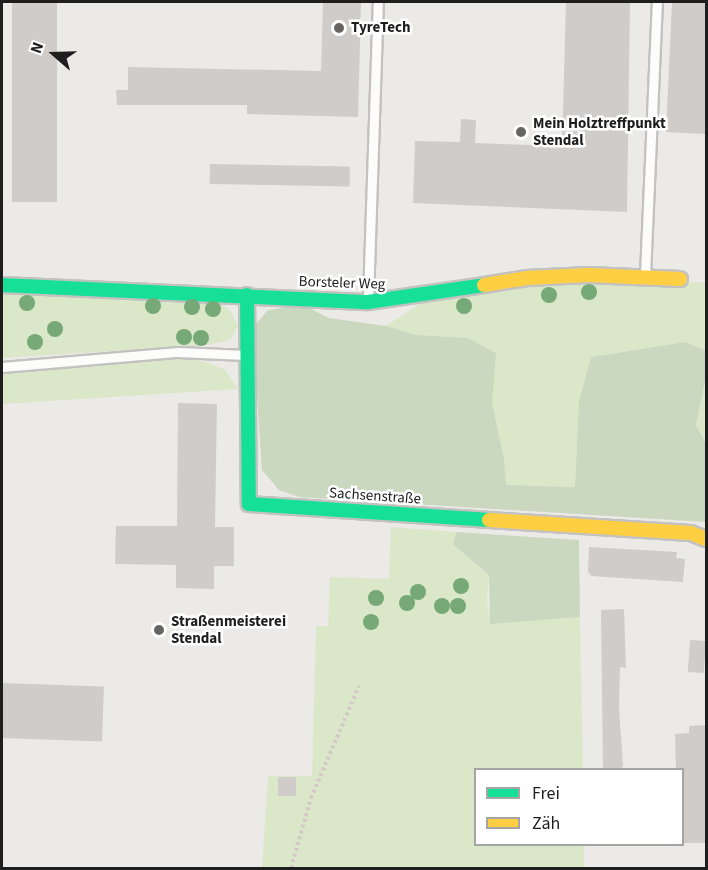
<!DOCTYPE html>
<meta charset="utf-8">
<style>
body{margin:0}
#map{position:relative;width:708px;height:870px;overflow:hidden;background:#eceae7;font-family:"Source Sans 3",sans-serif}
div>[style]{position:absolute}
.grass>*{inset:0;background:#dae7c9}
.forest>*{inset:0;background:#c9d8bf}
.building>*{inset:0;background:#cfccca;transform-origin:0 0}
.path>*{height:4px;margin-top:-2px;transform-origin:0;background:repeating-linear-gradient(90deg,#d5c9c7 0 3px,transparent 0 6px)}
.roads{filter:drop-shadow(2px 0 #c3c2c1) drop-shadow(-2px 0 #c3c2c1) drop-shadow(0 2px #c3c2c1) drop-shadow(0 -2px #c3c2c1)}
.lane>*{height:9px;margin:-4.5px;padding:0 4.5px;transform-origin:4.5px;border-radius:4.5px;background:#fcfcfb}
.fast>*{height:14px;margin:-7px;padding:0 7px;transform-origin:7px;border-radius:7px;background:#16e098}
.slow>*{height:14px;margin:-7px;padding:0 7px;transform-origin:7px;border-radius:7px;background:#ffcf43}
.trees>*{width:16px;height:16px;margin:-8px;border-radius:50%;background:#76a977}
.dots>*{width:16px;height:16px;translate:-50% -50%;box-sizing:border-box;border:3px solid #fff;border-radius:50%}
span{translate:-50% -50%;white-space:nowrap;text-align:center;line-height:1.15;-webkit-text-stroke:5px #fff;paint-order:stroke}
.poi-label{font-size:15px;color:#1e1e1e;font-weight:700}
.left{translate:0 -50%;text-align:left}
.street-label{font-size:15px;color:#1e1e1e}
.frame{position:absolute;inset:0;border:3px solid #1e1e1e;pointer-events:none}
.legend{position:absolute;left:474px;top:768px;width:210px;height:78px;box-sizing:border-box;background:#fff;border:2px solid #a5a5a5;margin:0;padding:8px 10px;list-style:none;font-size:18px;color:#1e1e1e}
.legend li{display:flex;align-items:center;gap:12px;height:30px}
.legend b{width:30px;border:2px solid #a5a5a5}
.north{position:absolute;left:24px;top:24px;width:60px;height:60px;-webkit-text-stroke:4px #fff;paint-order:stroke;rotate:290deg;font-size:16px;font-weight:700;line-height:24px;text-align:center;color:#1e1e1e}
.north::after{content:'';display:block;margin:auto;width:21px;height:27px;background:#1e1e1e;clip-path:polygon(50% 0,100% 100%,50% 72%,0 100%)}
</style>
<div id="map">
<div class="grass">
<div style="clip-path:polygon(706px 282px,706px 351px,686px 342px,591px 357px,579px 401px,575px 487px,505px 485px,504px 459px,492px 403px,495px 353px,468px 338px,416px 335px,386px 326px,421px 303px,514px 286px)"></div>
<div style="clip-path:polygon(2px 292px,218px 303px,230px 310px,238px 326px,230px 340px,208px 345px,2px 358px)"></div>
<div style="clip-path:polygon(133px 359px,191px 359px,209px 363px,225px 370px,238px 389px,2px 404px,2px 371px)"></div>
<div style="clip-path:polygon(706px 376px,706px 444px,696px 425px)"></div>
<div style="clip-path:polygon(391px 527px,456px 532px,453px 544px,489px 575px,487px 600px,490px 623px,580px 617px,583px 769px,476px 770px,476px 844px,584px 845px,584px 868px,262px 868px,268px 776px,312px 776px,316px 626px,328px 626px,330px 577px,389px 579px)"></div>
</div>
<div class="forest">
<div style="clip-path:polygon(303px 305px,329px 318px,386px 326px,416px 335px,468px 338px,496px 353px,492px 403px,504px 459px,506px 485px,575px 487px,579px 401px,591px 357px,686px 342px,706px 351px,706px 376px,696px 425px,706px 444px,706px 522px,299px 497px,279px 490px,262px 470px,253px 341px,256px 324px,268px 310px)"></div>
<div style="clip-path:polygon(456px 532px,579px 540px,580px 617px,490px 624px,489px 575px,453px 544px)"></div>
</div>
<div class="building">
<div style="left:12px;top:2px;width:45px;height:200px"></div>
<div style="clip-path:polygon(323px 2px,361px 2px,358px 117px,247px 114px,247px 105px,117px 105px,116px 90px,128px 90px,128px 67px,321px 71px)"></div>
<div style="clip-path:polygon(566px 2px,630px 2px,627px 212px,413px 203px,415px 141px,460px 142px,461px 119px,476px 120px,475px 143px,562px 146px)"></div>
<div style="clip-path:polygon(672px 2px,706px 2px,706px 134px,666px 132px)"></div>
<div style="left:210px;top:164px;width:140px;height:20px;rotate:1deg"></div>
<div style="clip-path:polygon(178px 403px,217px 404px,215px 527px,234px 527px,234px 566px,214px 566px,214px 589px,176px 588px,176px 565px,115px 564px,116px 526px,177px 526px)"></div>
<div style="clip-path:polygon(589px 547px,677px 552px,676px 558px,685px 559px,683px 582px,592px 576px,588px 572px)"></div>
<div style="clip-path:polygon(624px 609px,626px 668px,620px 667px,619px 708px,623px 765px,621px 770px,603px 770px,601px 610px)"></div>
<div style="left:690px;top:640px;width:16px;height:32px;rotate:4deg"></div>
<div style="left:2px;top:683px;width:102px;height:55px;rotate:2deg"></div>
<div style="clip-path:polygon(706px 725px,706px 843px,682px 843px,682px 770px,676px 770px,675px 734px,689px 733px,689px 726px)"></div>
<div style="left:278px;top:777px;width:18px;height:19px"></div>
</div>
<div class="path">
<div style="left:291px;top:868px;width:73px;rotate:-74.1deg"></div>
<div style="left:311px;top:798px;width:122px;rotate:-66.8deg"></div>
</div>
<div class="roads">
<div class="lane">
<div style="left:645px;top:275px;width:273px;rotate:-87.5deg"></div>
<div style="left:368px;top:299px;width:297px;rotate:-88.1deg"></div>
<div style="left:2px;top:367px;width:177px;rotate:-4.9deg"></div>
<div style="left:178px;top:352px;width:68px;rotate:2.5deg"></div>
</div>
<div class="fast">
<div style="left:2px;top:285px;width:366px;rotate:2.7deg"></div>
<div style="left:368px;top:302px;width:117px;rotate:-8.3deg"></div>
<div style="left:247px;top:295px;width:209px;rotate:89.5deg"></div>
<div style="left:249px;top:504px;width:241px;rotate:3.8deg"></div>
</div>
<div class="slow">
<div style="left:484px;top:285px;width:44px;rotate:-9.2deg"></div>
<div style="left:527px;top:278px;width:61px;rotate:-2.8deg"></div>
<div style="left:588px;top:275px;width:92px;rotate:2.5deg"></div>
<div style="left:489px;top:520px;width:202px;rotate:3.7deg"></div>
<div style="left:691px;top:533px;width:16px;rotate:22deg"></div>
</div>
</div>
<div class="trees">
<div style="left:589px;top:292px"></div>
<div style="left:549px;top:295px"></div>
<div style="left:27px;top:303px"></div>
<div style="left:153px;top:306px"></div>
<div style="left:464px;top:306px"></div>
<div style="left:192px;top:307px"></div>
<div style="left:213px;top:309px"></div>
<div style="left:55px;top:329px"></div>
<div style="left:184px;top:337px"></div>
<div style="left:201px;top:338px"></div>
<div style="left:35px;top:342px"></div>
<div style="left:461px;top:586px"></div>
<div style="left:418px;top:592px"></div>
<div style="left:376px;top:598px"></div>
<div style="left:407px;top:603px"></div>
<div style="left:442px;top:606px"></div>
<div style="left:458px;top:606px"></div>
<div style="left:371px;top:622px"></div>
</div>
<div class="dots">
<div style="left:339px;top:28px;background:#666564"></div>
<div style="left:521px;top:132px;background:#666564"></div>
<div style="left:159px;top:630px;background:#666564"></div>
</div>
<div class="poi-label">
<span class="left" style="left:351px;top:28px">TyreTech</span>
<span class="left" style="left:533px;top:132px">Mein Holztreffpunkt<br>Stendal</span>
<span class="left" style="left:171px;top:630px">Straßenmeisterei<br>Stendal</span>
</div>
<div class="street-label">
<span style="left:342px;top:283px;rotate:2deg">Borsteler Weg</span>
<span style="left:375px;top:496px;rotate:4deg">Sachsenstraße</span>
</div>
<div class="frame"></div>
<ul class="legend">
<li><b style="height:8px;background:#16e098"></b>Frei</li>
<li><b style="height:8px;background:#ffcf43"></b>Zäh</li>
</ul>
<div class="north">N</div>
</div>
